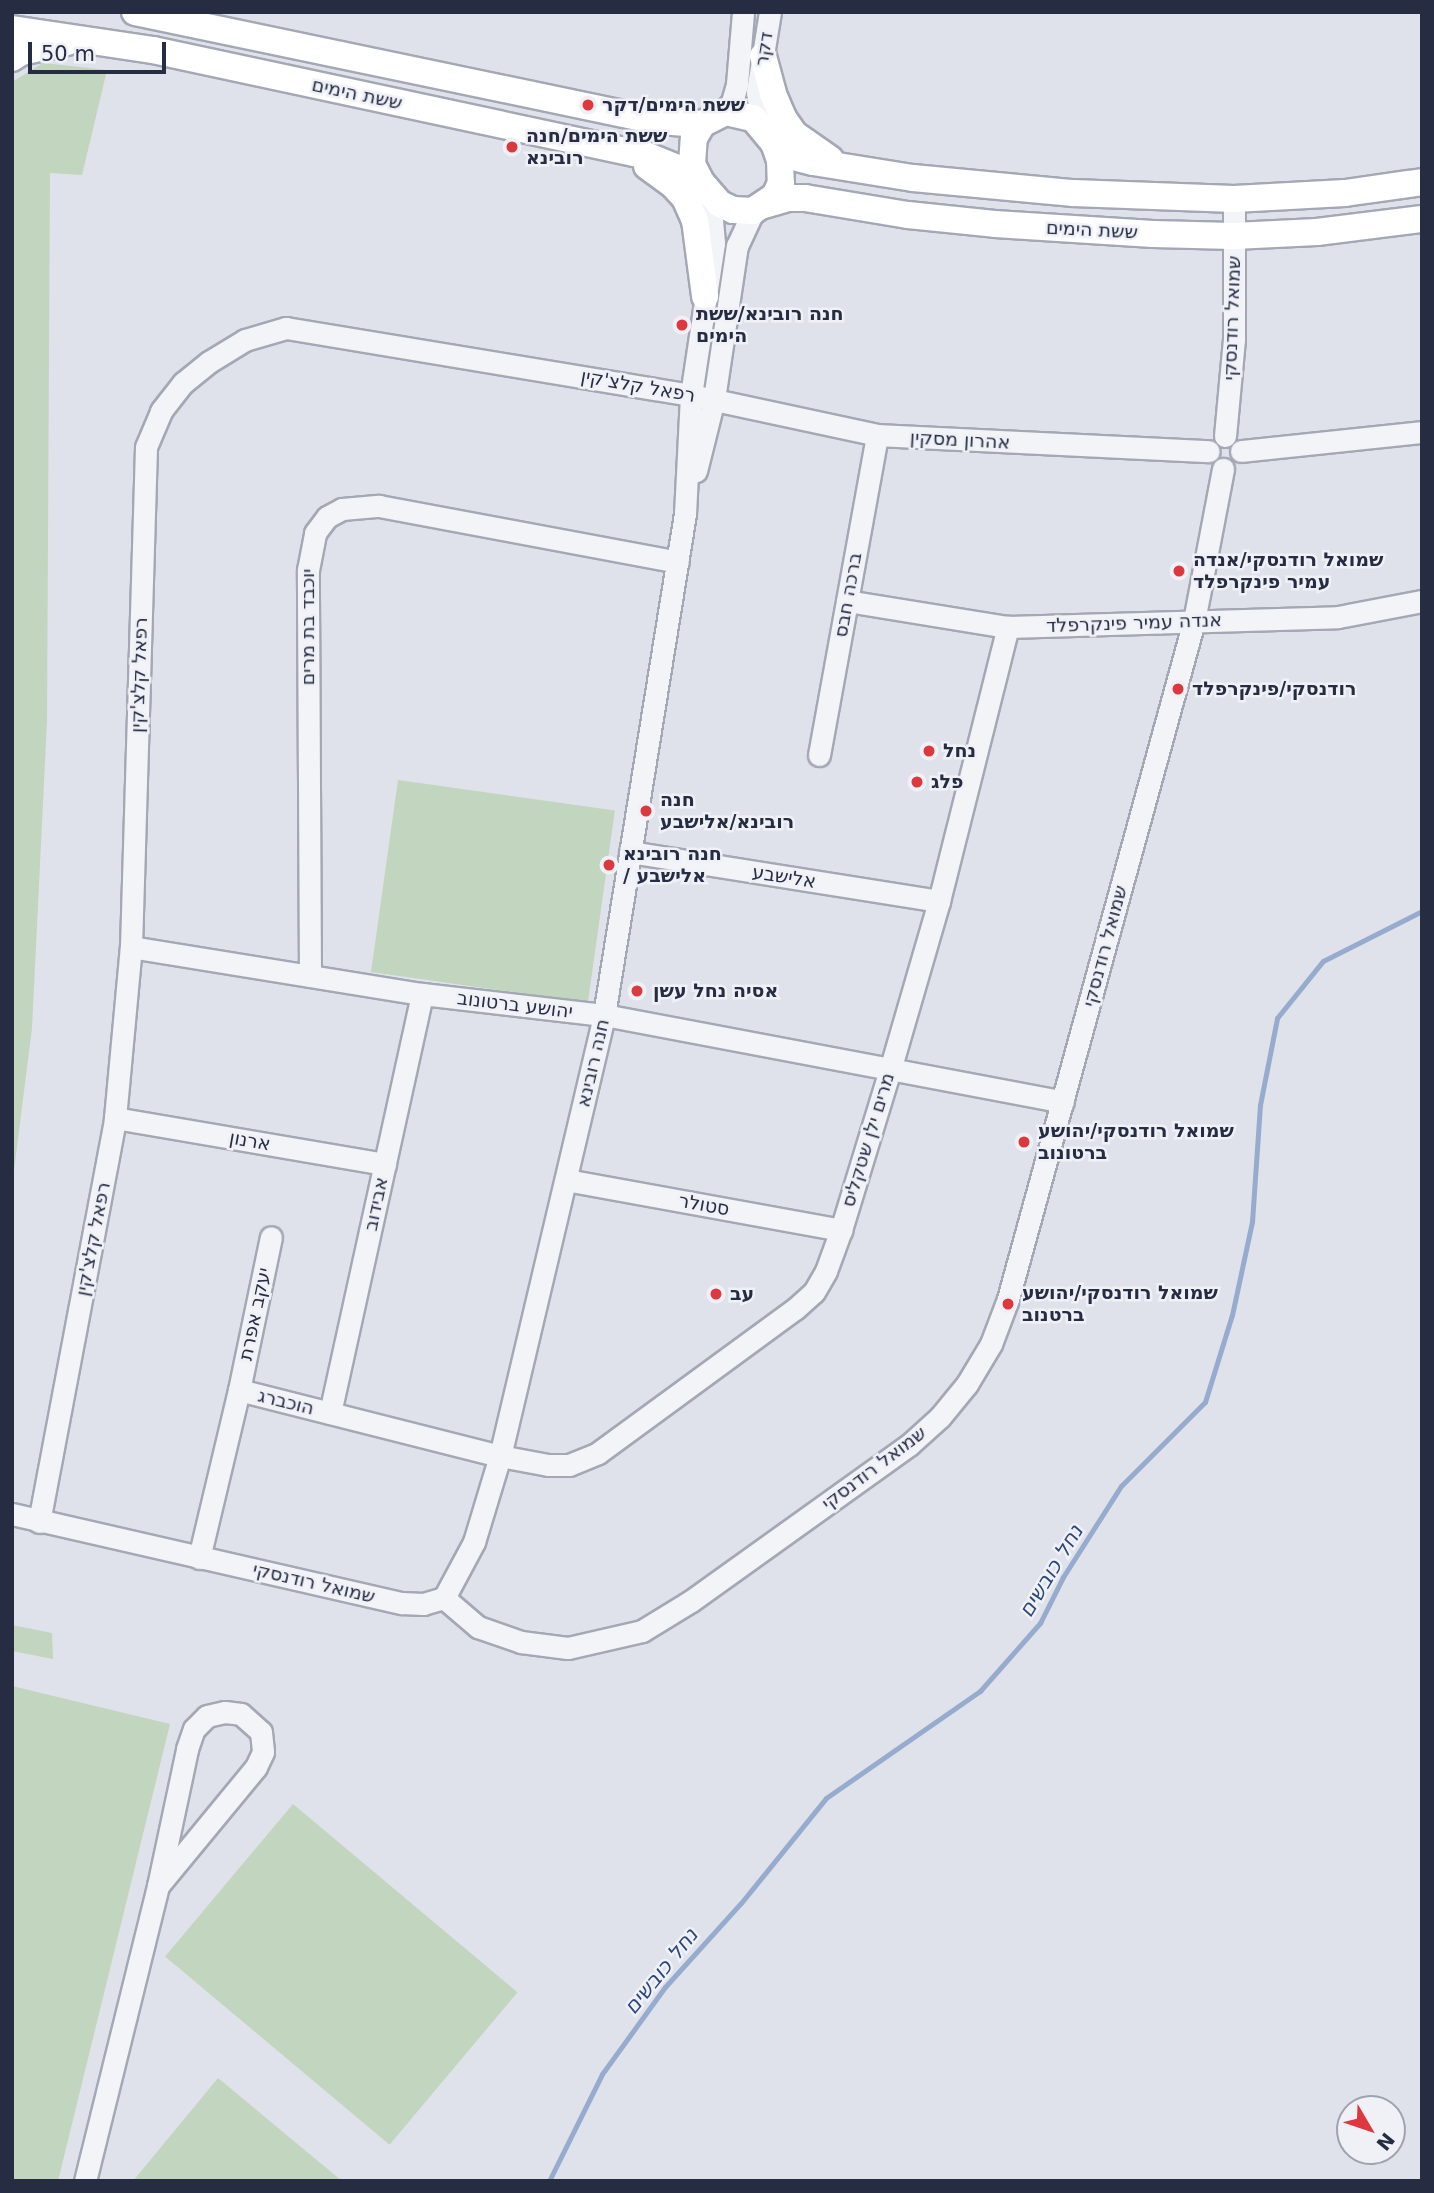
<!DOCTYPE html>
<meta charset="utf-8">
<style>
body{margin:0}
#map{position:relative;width:1434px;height:2193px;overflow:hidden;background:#dfe2ea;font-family:"DejaVu Sans",Heebo,sans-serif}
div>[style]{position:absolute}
.green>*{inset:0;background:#c2d5bf;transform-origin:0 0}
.stream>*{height:5px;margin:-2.5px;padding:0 2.5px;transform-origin:2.5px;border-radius:2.5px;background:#97abce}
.roads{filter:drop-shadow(2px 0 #a4a8b5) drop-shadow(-2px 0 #a4a8b5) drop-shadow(0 2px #a4a8b5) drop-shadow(0 -2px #a4a8b5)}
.minor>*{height:21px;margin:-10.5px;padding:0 10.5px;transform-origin:10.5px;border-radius:10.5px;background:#f2f4f8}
.major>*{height:26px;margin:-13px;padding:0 13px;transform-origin:13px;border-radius:13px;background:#fff}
.dots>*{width:19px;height:19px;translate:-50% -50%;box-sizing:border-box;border:4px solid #eff1f7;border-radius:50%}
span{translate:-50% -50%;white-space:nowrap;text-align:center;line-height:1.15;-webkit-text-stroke:5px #eff1f7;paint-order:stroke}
.street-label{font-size:19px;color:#262d43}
.poi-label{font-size:19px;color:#262d43;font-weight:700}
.left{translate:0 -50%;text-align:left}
.water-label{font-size:21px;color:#2c467b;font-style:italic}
.frame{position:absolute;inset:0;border:14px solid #262d43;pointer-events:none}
.north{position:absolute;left:1336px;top:2095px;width:70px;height:70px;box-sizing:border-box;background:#eff1f7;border:2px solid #9fa3af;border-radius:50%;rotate:129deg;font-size:19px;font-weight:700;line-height:28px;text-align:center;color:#262d43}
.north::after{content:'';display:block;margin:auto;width:24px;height:32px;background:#dc383d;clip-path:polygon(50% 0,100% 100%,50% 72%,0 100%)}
.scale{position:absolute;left:28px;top:42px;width:138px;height:32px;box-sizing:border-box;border:4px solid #262d43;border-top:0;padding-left:9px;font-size:21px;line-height:24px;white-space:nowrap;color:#262d43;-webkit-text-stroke:5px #eff1f7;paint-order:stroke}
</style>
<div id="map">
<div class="green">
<div style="clip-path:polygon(43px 63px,107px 70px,82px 175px,50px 173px,47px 721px,32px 1028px,12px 1186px,12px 82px)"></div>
<div style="left:398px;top:780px;width:219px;height:194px;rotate:8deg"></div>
<div style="clip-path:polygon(12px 1625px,52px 1633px,53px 1659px,12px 1651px)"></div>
<div style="clip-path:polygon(12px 1686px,170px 1724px,58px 2181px,12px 2181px)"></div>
<div style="left:293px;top:1804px;width:293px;height:199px;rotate:40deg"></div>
<div style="clip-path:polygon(218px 2078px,342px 2181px,133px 2181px)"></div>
</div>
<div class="stream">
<div style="left:549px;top:2181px;width:119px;rotate:-63.6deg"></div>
<div style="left:602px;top:2074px;width:107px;rotate:-54.1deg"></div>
<div style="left:665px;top:1987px;width:113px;rotate:-47.9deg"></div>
<div style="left:741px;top:1903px;width:135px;rotate:-51deg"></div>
<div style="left:826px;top:1798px;width:188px;rotate:-34.8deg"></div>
<div style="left:980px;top:1691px;width:91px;rotate:-48.6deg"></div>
<div style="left:1040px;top:1623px;width:51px;rotate:-63.4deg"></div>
<div style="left:1063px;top:1577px;width:108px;rotate:-57.5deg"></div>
<div style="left:1121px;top:1486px;width:119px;rotate:-45deg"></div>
<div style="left:1205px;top:1402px;width:91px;rotate:-72.8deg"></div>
<div style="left:1232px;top:1315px;width:95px;rotate:-77.9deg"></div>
<div style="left:1252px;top:1222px;width:117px;rotate:-86.1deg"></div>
<div style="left:1260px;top:1105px;width:89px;rotate:-78.9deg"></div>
<div style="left:1277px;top:1018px;width:73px;rotate:-51.1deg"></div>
<div style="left:1323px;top:961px;width:111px;rotate:-26.8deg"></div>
</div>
<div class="roads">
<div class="minor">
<div style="left:722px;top:114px;width:16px;rotate:-50deg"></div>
<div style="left:732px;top:102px;width:19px;rotate:-74deg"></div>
<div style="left:737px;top:84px;width:72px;rotate:-85.2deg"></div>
<div style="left:762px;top:127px;width:35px;rotate:-98deg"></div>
<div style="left:757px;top:92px;width:81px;rotate:-80.8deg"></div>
<div style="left:1225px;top:436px;width:97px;rotate:-84.7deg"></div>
<div style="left:1234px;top:339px;width:140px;rotate:-90deg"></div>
<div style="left:1241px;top:451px;width:182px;rotate:-6deg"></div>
<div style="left:696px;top:471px;width:74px;rotate:-76deg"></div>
<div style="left:714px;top:399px;width:155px;rotate:-81.5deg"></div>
<div style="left:737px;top:246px;width:38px;rotate:-65deg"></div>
<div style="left:847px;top:601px;width:163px;rotate:9.2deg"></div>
<div style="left:1008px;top:627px;width:330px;rotate:-1.7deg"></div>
<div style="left:1338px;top:617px;width:86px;rotate:-10.8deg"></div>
<div style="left:819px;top:755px;width:325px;rotate:-79.7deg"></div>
<div style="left:630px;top:852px;width:313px;rotate:9deg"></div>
<div style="left:131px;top:947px;width:295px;rotate:9.2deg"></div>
<div style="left:422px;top:994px;width:183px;rotate:6.6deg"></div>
<div style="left:604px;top:1015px;width:467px;rotate:10.7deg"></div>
<div style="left:310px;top:976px;width:406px;rotate:-90.3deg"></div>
<div style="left:308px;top:570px;width:38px;rotate:-79deg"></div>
<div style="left:315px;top:533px;width:20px;rotate:-53deg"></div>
<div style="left:327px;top:517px;width:17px;rotate:-28deg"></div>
<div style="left:342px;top:509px;width:37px;rotate:-5deg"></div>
<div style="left:379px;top:506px;width:304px;rotate:10.6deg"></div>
<div style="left:115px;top:1118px;width:274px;rotate:9.7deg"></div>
<div style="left:566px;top:1180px;width:280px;rotate:10.3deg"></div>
<div style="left:239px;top:1390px;width:156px;rotate:-78.2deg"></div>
<div style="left:330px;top:1413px;width:429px;rotate:-77.6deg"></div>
<div style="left:12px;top:1514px;width:400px;rotate:12.9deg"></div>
<div style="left:402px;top:1603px;width:21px;rotate:3deg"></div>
<div style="left:423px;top:1604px;width:22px;rotate:-16deg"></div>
<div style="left:39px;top:1522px;width:411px;rotate:-79.3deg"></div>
<div style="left:115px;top:1118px;width:172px;rotate:-84.7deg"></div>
<div style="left:131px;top:947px;width:500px;rotate:-88.28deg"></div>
<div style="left:146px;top:447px;width:39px;rotate:-67deg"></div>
<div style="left:161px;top:411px;width:36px;rotate:-52deg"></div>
<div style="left:183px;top:383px;width:33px;rotate:-39deg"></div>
<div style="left:209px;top:362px;width:42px;rotate:-31.4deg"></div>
<div style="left:245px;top:340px;width:43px;rotate:-16.3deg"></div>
<div style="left:286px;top:328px;width:411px;rotate:9.4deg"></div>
<div style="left:691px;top:395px;width:190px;rotate:12.1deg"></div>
<div style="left:877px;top:435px;width:332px;rotate:2.8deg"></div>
<div style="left:199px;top:1558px;width:173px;rotate:-76.6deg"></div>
<div style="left:239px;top:1390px;width:269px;rotate:14.2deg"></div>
<div style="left:500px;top:1456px;width:49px;rotate:10.6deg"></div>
<div style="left:548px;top:1465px;width:21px"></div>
<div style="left:569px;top:1465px;width:31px;rotate:-22deg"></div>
<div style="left:598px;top:1453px;width:244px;rotate:-36.2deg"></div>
<div style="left:795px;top:1309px;width:25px;rotate:-42deg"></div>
<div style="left:814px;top:1292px;width:24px;rotate:-60deg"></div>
<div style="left:826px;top:1271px;width:44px;rotate:-69.9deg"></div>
<div style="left:841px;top:1230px;width:167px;rotate:-73deg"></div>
<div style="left:890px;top:1070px;width:176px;rotate:-73.8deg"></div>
<div style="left:939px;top:901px;width:283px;rotate:-75.9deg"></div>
<div style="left:444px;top:1598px;width:45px;rotate:40.5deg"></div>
<div style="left:478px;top:1627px;width:46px;rotate:19.2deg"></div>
<div style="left:521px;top:1642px;width:47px;rotate:7.3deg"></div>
<div style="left:568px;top:1648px;width:76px;rotate:-12.9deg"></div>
<div style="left:642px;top:1631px;width:57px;rotate:-31.5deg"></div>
<div style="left:691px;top:1601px;width:268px;rotate:-35.6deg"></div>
<div style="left:909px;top:1445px;width:42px;rotate:-42.1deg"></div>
<div style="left:940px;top:1417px;width:43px;rotate:-50.7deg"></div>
<div style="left:967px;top:1384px;width:47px;rotate:-59deg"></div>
<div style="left:991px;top:1344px;width:48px;rotate:-69.3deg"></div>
<div style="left:1008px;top:1299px;width:703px;rotate:-74.66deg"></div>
<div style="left:1194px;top:621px;width:155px;rotate:-79.2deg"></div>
<div style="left:444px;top:1598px;width:64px;rotate:-61.8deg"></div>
<div style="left:474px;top:1542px;width:90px;rotate:-73.2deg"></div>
<div style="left:500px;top:1456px;width:453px;rotate:-76.7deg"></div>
<div style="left:604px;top:1015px;width:508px;rotate:-80.82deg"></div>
<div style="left:685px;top:514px;width:119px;rotate:-87.1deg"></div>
<div style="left:691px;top:395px;width:154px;rotate:-81.4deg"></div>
<div style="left:714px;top:243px;width:38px;rotate:-95deg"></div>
<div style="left:711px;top:205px;width:17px;rotate:-107deg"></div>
<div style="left:85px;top:2181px;width:304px;rotate:-76.1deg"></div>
<div style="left:158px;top:1886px;width:140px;rotate:-78deg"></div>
<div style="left:187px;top:1749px;width:21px;rotate:-71deg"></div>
<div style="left:194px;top:1729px;width:18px;rotate:-45deg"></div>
<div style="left:207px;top:1716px;width:18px;rotate:-13deg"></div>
<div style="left:225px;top:1712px;width:16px;rotate:7deg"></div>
<div style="left:241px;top:1714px;width:27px;rotate:42deg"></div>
<div style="left:261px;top:1732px;width:20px;rotate:84deg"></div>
<div style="left:263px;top:1752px;width:17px;rotate:115deg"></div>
<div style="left:256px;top:1767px;width:154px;rotate:129.5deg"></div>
</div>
<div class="major">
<div style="left:135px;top:12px;width:533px;rotate:11.79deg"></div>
<div style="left:657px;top:121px;width:45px;rotate:3.8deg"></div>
<div style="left:12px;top:29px;width:143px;rotate:8.5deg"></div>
<div style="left:153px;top:50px;width:506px;rotate:12.09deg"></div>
<div style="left:648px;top:156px;width:53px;rotate:22.2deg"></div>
<div style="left:763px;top:56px;width:39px;rotate:75deg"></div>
<div style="left:773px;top:94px;width:26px;rotate:67deg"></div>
<div style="left:783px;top:118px;width:19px;rotate:55deg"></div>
<div style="left:794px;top:134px;width:44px;rotate:34.8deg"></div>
<div style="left:12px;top:58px;width:11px;rotate:-34deg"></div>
<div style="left:21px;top:52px;width:47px;rotate:-12.3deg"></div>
<div style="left:726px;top:112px;width:28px;rotate:13deg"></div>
<div style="left:753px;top:118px;width:33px;rotate:50deg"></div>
<div style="left:774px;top:143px;width:18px;rotate:71deg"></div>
<div style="left:780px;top:160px;width:23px;rotate:88deg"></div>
<div style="left:781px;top:183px;width:14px;rotate:115deg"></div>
<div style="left:775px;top:196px;width:27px;rotate:146deg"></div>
<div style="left:753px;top:211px;width:20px;rotate:-177deg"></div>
<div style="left:733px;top:210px;width:14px;rotate:-155deg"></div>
<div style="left:720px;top:204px;width:29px;rotate:-131deg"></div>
<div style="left:701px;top:182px;width:20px;rotate:-117deg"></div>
<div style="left:692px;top:164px;width:26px;rotate:-86deg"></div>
<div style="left:694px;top:138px;width:16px;rotate:-60deg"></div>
<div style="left:702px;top:124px;width:27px;rotate:-27deg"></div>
<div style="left:774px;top:143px;width:20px;rotate:41deg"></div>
<div style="left:789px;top:156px;width:25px;rotate:14deg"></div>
<div style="left:813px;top:162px;width:101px;rotate:9.1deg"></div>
<div style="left:913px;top:178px;width:161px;rotate:5.4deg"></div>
<div style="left:1073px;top:193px;width:161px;rotate:2.1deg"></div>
<div style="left:1234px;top:199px;width:111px;rotate:-3.1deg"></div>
<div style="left:1345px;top:193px;width:78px;rotate:-8.1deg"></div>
<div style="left:647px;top:166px;width:31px;rotate:36deg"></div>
<div style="left:672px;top:184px;width:19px;rotate:47deg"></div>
<div style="left:685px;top:198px;width:24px;rotate:66deg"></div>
<div style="left:695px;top:220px;width:77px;rotate:82.5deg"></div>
<div style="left:764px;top:205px;width:26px;rotate:-16deg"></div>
<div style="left:789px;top:198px;width:16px"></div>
<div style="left:805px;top:198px;width:104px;rotate:9.4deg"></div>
<div style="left:908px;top:215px;width:87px;rotate:5.9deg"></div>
<div style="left:995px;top:224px;width:158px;rotate:3.6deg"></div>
<div style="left:1153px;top:234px;width:81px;rotate:1.4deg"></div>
<div style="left:1234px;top:236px;width:83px;rotate:-2.8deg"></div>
<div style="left:1317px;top:232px;width:106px;rotate:-7.1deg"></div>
</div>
</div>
<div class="dots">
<div style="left:588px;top:105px;background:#dc383d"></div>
<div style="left:512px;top:147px;background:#dc383d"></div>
<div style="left:682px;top:325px;background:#dc383d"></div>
<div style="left:1179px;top:571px;background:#dc383d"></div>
<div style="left:1178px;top:689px;background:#dc383d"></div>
<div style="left:929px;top:751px;background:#dc383d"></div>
<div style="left:917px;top:782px;background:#dc383d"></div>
<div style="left:646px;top:811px;background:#dc383d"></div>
<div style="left:609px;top:865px;background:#dc383d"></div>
<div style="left:637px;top:991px;background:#dc383d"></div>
<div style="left:1024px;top:1142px;background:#dc383d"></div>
<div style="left:716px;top:1294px;background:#dc383d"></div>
<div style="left:1008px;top:1304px;background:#dc383d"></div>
</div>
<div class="street-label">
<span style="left:764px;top:49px;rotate:-81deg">דקר</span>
<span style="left:357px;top:94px;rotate:12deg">ששת הימים</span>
<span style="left:1092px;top:230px;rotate:3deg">ששת הימים</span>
<span style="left:1232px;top:318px;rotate:-88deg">שמואל רודנסקי</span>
<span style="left:638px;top:386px;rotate:10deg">רפאל קלצ'קין</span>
<span style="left:960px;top:440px;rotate:3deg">אהרון מסקין</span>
<span style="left:848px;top:595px;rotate:-80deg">ברכה חבס</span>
<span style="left:1134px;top:623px;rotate:-2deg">אנדה עמיר פינקרפלד</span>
<span style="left:308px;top:627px;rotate:-90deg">יוכבד בת מרים</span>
<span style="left:139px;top:675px;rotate:-88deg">רפאל קלצ'קין</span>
<span style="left:784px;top:877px;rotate:9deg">אלישבע</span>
<span style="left:1105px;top:946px;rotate:-75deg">שמואל רודנסקי</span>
<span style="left:515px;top:1005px;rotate:7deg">יהושע ברטונוב</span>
<span style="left:593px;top:1063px;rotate:-77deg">חנה רובינא</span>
<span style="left:868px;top:1140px;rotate:-73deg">מרים ילן שטקליס</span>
<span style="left:250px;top:1141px;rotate:10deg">ארנון</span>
<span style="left:376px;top:1204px;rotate:-78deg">אבידוב</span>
<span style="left:704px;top:1205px;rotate:10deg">סטולר</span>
<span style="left:93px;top:1239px;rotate:-79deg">רפאל קלצ'קין</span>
<span style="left:255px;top:1314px;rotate:-78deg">יעקב אפרת</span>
<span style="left:286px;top:1402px;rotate:14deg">הוכברג</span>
<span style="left:874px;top:1468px;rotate:-37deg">שמואל רודנסקי</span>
<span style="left:314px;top:1583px;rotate:13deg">שמואל רודנסקי</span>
</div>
<div class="poi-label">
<span class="left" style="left:602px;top:105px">ששת הימים/דקר</span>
<span class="left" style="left:526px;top:147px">ששת הימים/חנה<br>רובינא</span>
<span class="left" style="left:696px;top:325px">חנה רובינא/ששת<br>הימים</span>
<span class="left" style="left:1193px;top:571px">שמואל רודנסקי/אנדה<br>עמיר פינקרפלד</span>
<span class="left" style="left:1192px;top:689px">רודנסקי/פינקרפלד</span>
<span class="left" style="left:943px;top:751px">נחל</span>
<span class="left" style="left:931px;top:782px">פלג</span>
<span class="left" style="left:660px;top:811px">חנה<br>רובינא/אלישבע</span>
<span class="left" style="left:623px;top:865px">חנה רובינא<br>/ אלישבע</span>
<span class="left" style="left:653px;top:991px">אסיה נחל עשן</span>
<span class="left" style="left:1038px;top:1142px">שמואל רודנסקי/יהושע<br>ברטונוב</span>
<span class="left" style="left:1022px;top:1304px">שמואל רודנסקי/יהושע<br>ברטנוב</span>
<span class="left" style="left:730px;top:1294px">עב</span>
</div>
<div class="water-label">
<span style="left:1051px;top:1571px;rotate:-59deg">נחל כובשים</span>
<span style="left:661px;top:1971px;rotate:-51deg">נחל כובשים</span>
</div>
<div class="frame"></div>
<div class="north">N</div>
<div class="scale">50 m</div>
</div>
